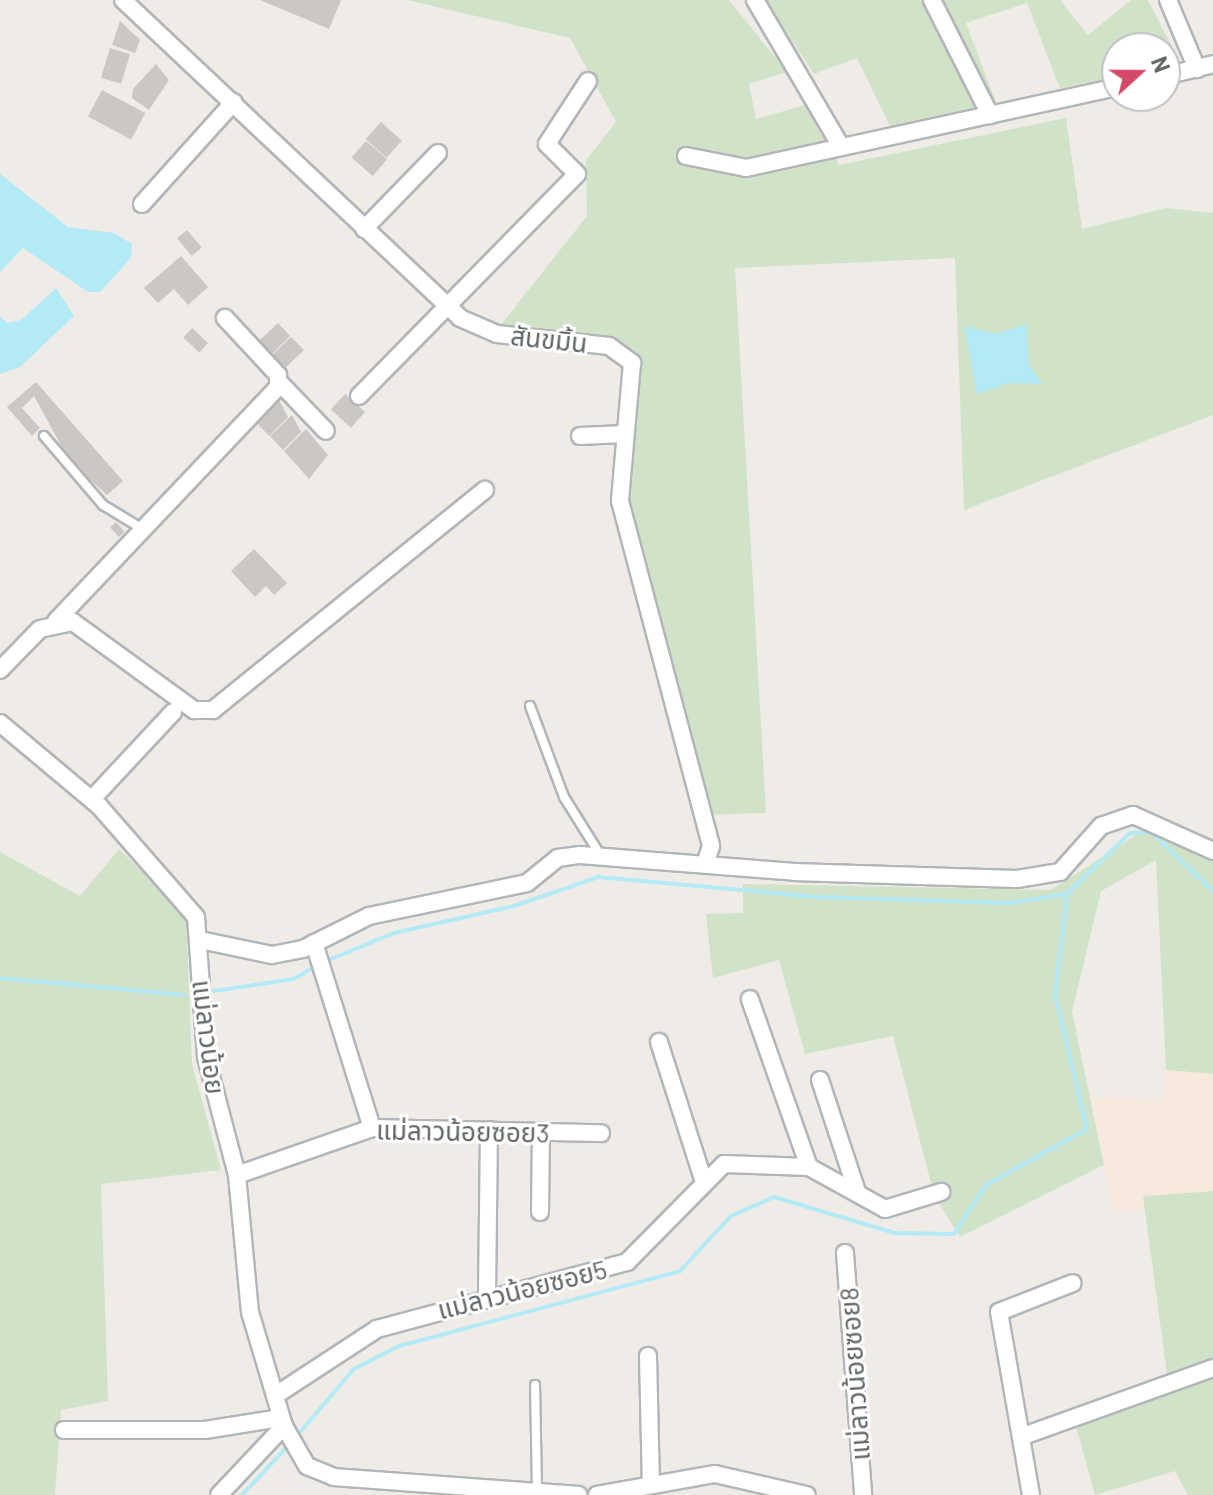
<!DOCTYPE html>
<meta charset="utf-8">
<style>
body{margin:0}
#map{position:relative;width:1213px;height:1495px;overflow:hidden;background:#efece8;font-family:Barlow,"Noto Sans Thai",sans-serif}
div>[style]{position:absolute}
.green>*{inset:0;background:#d0e3c8}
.sand>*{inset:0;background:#f7e9dc}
.water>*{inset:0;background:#b3eaf5}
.stream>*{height:4px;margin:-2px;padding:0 2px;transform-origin:2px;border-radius:2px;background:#b3eaf5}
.building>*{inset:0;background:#cbc7c4;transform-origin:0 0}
.roads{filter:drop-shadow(2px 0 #b3b6b8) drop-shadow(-2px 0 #b3b6b8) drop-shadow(0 2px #b3b6b8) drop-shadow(0 -2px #b3b6b8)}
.lane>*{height:8px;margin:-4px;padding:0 4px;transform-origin:4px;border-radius:4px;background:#fff}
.street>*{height:16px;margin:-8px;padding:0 8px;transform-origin:8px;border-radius:8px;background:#fff}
span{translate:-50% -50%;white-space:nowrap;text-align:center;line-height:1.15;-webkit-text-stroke:6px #fff;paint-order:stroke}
.street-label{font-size:26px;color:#5f6466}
.north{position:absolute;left:1101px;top:32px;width:80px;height:80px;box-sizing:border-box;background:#fff;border:2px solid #bfc1c2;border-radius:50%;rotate:69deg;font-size:22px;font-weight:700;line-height:32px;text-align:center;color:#5f6466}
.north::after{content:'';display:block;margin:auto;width:28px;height:36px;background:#d44965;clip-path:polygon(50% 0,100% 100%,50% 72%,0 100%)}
</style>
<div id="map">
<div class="green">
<div style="clip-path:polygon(407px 0,729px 0,787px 72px,749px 84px,756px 119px,809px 104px,839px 165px,1066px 118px,1082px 229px,1166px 208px,1213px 213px,1213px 415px,964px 510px,955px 258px,735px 268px,766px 813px,702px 815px,620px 501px,632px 363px,609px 346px,492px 336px,587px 216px,586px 160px,616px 122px,570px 38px)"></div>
<div style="clip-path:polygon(765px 0,1060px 0,1088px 35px,1131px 0,1148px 0,1181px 64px,1165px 67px,1165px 48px,1117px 48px,1117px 77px,1060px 88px,1027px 3px,966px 23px,996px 103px,890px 126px,857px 58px,814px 74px)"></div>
<div style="clip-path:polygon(1151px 825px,1213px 859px,1213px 1074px,1166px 1070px,1156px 860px,1101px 891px,1072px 1012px,1104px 1165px,960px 1237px,934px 1195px,893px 1036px,805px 1054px,779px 960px,713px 978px,706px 914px,743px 913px,743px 884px,1051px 890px)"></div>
<div style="clip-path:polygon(119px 849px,186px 915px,192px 1064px,221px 1170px,101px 1184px,108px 1401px,61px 1410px,55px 1495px,0 1495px,0 852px,80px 896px)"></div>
<div style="clip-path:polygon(1213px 1191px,1213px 1365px,1168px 1381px,1143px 1196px)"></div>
<div style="clip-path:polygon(1213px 1376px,1213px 1495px,1188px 1495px,1175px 1471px,1095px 1495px,1075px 1423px)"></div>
</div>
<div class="sand">
<div style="clip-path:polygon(1166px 1070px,1213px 1074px,1213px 1191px,1143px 1196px,1144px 1209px,1114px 1211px,1090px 1097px,1165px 1101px)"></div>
</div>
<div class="water">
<div style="clip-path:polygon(0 174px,68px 227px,114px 233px,132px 244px,131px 258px,100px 292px,88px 292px,23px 248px,0 272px)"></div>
<div style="clip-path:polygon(56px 288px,74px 316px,20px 367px,0 374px,0 316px,7px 323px,21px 320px)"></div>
<div style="clip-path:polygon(1026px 324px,1029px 365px,1042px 384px,1009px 383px,977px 394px,964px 326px,995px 334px)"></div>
</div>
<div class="stream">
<div style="left:324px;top:962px;width:76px;rotate:-22.5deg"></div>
<div style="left:394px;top:933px;width:123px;rotate:-12.7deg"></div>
<div style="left:514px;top:906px;width:89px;rotate:-19deg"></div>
<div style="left:598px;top:877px;width:220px;rotate:5.2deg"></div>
<div style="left:817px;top:897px;width:191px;rotate:1.8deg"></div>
<div style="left:1008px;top:903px;width:60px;rotate:-8.7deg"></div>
<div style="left:1067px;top:894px;width:88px;rotate:-44.1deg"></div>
<div style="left:1130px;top:833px;width:21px;rotate:-3deg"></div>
<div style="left:1151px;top:832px;width:86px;rotate:43.6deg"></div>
<div style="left:0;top:978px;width:185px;rotate:5.3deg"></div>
<div style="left:214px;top:991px;width:80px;rotate:-8.6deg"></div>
<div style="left:293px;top:979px;width:26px;rotate:-29deg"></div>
<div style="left:295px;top:1438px;width:91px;rotate:-49.5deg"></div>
<div style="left:354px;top:1369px;width:51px;rotate:-27.1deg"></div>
<div style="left:399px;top:1346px;width:291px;rotate:-14.9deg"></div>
<div style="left:680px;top:1271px;width:75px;rotate:-47.2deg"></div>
<div style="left:731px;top:1216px;width:47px;rotate:-23.8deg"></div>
<div style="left:774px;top:1197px;width:126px;rotate:16.6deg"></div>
<div style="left:895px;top:1233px;width:59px;rotate:1deg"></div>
<div style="left:954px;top:1234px;width:59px;rotate:-56.9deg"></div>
<div style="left:986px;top:1185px;width:115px;rotate:-29deg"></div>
<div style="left:1087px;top:1129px;width:138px;rotate:-103.4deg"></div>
<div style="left:1055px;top:995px;width:102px;rotate:-83.2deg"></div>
<div style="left:242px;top:1495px;width:69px;rotate:-46.8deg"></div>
</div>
<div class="building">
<div style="clip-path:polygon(260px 0,341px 0,329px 29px)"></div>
<div style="clip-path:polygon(120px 21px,140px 40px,135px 53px,112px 45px)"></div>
<div style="left:110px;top:48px;width:21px;height:31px;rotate:17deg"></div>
<div style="clip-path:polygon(156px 64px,169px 80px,149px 110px,132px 98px,133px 89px)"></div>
<div style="left:102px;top:90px;width:49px;height:30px;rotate:28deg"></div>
<div style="left:381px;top:122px;width:28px;height:23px;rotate:42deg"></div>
<div style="left:366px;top:141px;width:28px;height:22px;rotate:41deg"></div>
<div style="left:187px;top:230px;width:23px;height:13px;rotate:50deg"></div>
<div style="clip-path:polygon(181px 256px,208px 287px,188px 305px,174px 289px,158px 303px,144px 288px)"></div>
<div style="clip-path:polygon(278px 323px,290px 336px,268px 358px,259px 341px)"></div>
<div style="left:192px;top:328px;width:22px;height:13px;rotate:43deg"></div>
<div style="clip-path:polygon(291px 337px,304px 350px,281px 372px,272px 355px)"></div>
<div style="clip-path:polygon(36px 382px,123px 481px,107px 495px,69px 460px,34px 396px,22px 408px,40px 428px,32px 436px,7px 407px)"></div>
<div style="left:345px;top:394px;width:27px;height:21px;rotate:42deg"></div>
<div style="clip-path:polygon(279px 400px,288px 417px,269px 436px,256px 422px)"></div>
<div style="clip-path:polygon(292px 415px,301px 432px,283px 450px,270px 436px)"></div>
<div style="clip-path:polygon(306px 429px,328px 455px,309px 479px,284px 451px)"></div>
<div style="left:116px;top:522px;width:13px;height:8px;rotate:48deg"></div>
<div style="clip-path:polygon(254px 549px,287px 583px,274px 595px,266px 586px,255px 597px,231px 571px)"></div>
</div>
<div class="roads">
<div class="lane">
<div style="left:44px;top:436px;width:91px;rotate:49.5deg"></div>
<div style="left:103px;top:505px;width:44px;rotate:31.2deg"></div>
<div style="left:530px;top:706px;width:97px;rotate:69.5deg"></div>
<div style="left:564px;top:797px;width:70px;rotate:57.9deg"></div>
<div style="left:535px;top:1385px;width:106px;rotate:88.9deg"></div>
</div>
<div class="street">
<div style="left:123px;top:0;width:463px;rotate:43.3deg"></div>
<div style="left:460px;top:318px;width:40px;rotate:23.4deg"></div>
<div style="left:497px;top:334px;width:113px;rotate:6.1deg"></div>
<div style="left:609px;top:346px;width:29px;rotate:36deg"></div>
<div style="left:632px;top:363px;width:139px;rotate:95deg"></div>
<div style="left:620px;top:501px;width:357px;rotate:75.2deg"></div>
<div style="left:711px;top:846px;width:19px;rotate:108deg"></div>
<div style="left:755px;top:0;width:168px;rotate:59.6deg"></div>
<div style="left:932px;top:0;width:129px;rotate:63.2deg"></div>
<div style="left:1168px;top:0;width:75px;rotate:67.2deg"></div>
<div style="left:1165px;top:76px;width:49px;rotate:-14deg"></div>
<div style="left:686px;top:156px;width:61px;rotate:11.3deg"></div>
<div style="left:746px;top:168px;width:380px;rotate:-12.3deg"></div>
<div style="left:142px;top:204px;width:137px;rotate:-48deg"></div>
<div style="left:364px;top:229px;width:106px;rotate:-45.8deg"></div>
<div style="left:280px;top:383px;width:66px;rotate:46.2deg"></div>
<div style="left:359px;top:396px;width:311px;rotate:-45.5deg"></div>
<div style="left:577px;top:174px;width:42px;rotate:-135deg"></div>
<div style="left:547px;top:144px;width:75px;rotate:-56.9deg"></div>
<div style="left:580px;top:436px;width:45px;rotate:-2.5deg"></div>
<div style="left:56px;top:621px;width:323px;rotate:-46.5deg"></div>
<div style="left:278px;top:387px;width:12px;rotate:-90deg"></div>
<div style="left:278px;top:375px;width:78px;rotate:-132.9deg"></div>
<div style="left:0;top:670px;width:57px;rotate:-45.7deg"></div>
<div style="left:40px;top:629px;width:34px;rotate:-12deg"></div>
<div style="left:73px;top:622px;width:150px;rotate:36deg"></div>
<div style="left:194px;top:710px;width:19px"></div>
<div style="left:213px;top:710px;width:350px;rotate:-39deg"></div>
<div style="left:0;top:723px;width:131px;rotate:40deg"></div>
<div style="left:100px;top:807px;width:146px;rotate:48.9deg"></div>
<div style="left:196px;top:917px;width:140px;rotate:85.9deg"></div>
<div style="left:206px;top:1057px;width:122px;rotate:75.3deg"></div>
<div style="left:237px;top:1175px;width:138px;rotate:84.6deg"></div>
<div style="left:250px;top:1312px;width:119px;rotate:73.4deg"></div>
<div style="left:284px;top:1426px;width:46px;rotate:60.1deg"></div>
<div style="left:307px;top:1466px;width:29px;rotate:22deg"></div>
<div style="left:334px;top:1477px;width:245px;rotate:4.2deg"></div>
<div style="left:92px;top:799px;width:119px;rotate:-47deg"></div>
<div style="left:200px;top:940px;width:74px;rotate:11.8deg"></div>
<div style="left:272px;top:955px;width:32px;rotate:-11deg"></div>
<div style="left:303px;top:949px;width:74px;rotate:-26.6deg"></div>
<div style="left:369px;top:916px;width:161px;rotate:-11.8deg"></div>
<div style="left:527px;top:883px;width:40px;rotate:-39deg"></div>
<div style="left:558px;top:858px;width:22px;rotate:-8deg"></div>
<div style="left:580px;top:855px;width:215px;rotate:4.5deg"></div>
<div style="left:794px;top:872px;width:223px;rotate:1.8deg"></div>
<div style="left:1017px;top:879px;width:44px;rotate:-9.2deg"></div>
<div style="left:1060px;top:872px;width:62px;rotate:-48.3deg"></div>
<div style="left:1101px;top:826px;width:34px;rotate:-19deg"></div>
<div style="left:1133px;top:815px;width:88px;rotate:24.2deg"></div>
<div style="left:314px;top:943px;width:194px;rotate:72.6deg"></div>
<div style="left:659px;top:1042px;width:144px;rotate:72.2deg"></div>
<div style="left:820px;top:1080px;width:118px;rotate:71.7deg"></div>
<div style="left:809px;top:1167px;width:87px;rotate:28.9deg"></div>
<div style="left:885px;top:1209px;width:59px;rotate:-16.9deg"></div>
<div style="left:237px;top:1175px;width:143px;rotate:-19.2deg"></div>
<div style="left:372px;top:1128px;width:229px;rotate:1.3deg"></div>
<div style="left:540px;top:1212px;width:81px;rotate:-89.3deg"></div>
<div style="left:845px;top:1253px;width:243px;rotate:85.7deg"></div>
<div style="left:487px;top:1294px;width:164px;rotate:-89.3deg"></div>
<div style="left:648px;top:1356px;width:129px;rotate:88.7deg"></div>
<div style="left:276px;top:1395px;width:121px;rotate:-33.2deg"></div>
<div style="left:377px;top:1329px;width:259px;rotate:-15deg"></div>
<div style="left:627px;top:1262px;width:138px;rotate:-45.3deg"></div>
<div style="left:724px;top:1164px;width:85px;rotate:2deg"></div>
<div style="left:809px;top:1167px;width:178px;rotate:-109.4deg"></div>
<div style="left:64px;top:1430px;width:141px"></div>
<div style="left:205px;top:1430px;width:77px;rotate:-9deg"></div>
<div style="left:1023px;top:1436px;width:202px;rotate:-19.7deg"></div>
<div style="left:219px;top:1495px;width:95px;rotate:-46.7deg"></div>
<div style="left:597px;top:1495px;width:120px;rotate:-10.1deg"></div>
<div style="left:715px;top:1474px;width:94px;rotate:12.9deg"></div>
<div style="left:1031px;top:1495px;width:186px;rotate:-99.9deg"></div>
<div style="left:999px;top:1312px;width:79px;rotate:-21.4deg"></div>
</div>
</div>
<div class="street-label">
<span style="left:549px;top:339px;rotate:6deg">สันขมิ้น</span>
<span style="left:209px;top:1037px;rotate:83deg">แม่ลาวน้อย</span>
<span style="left:463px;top:1131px;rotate:1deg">แม่ลาวน้อยซอย3</span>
<span style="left:522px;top:1289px;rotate:-14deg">แม่ลาวน้อยซอย5</span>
<span style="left:854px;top:1374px;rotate:-94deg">แม่ลาวน้อยซอย8</span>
</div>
<div class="north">N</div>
</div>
